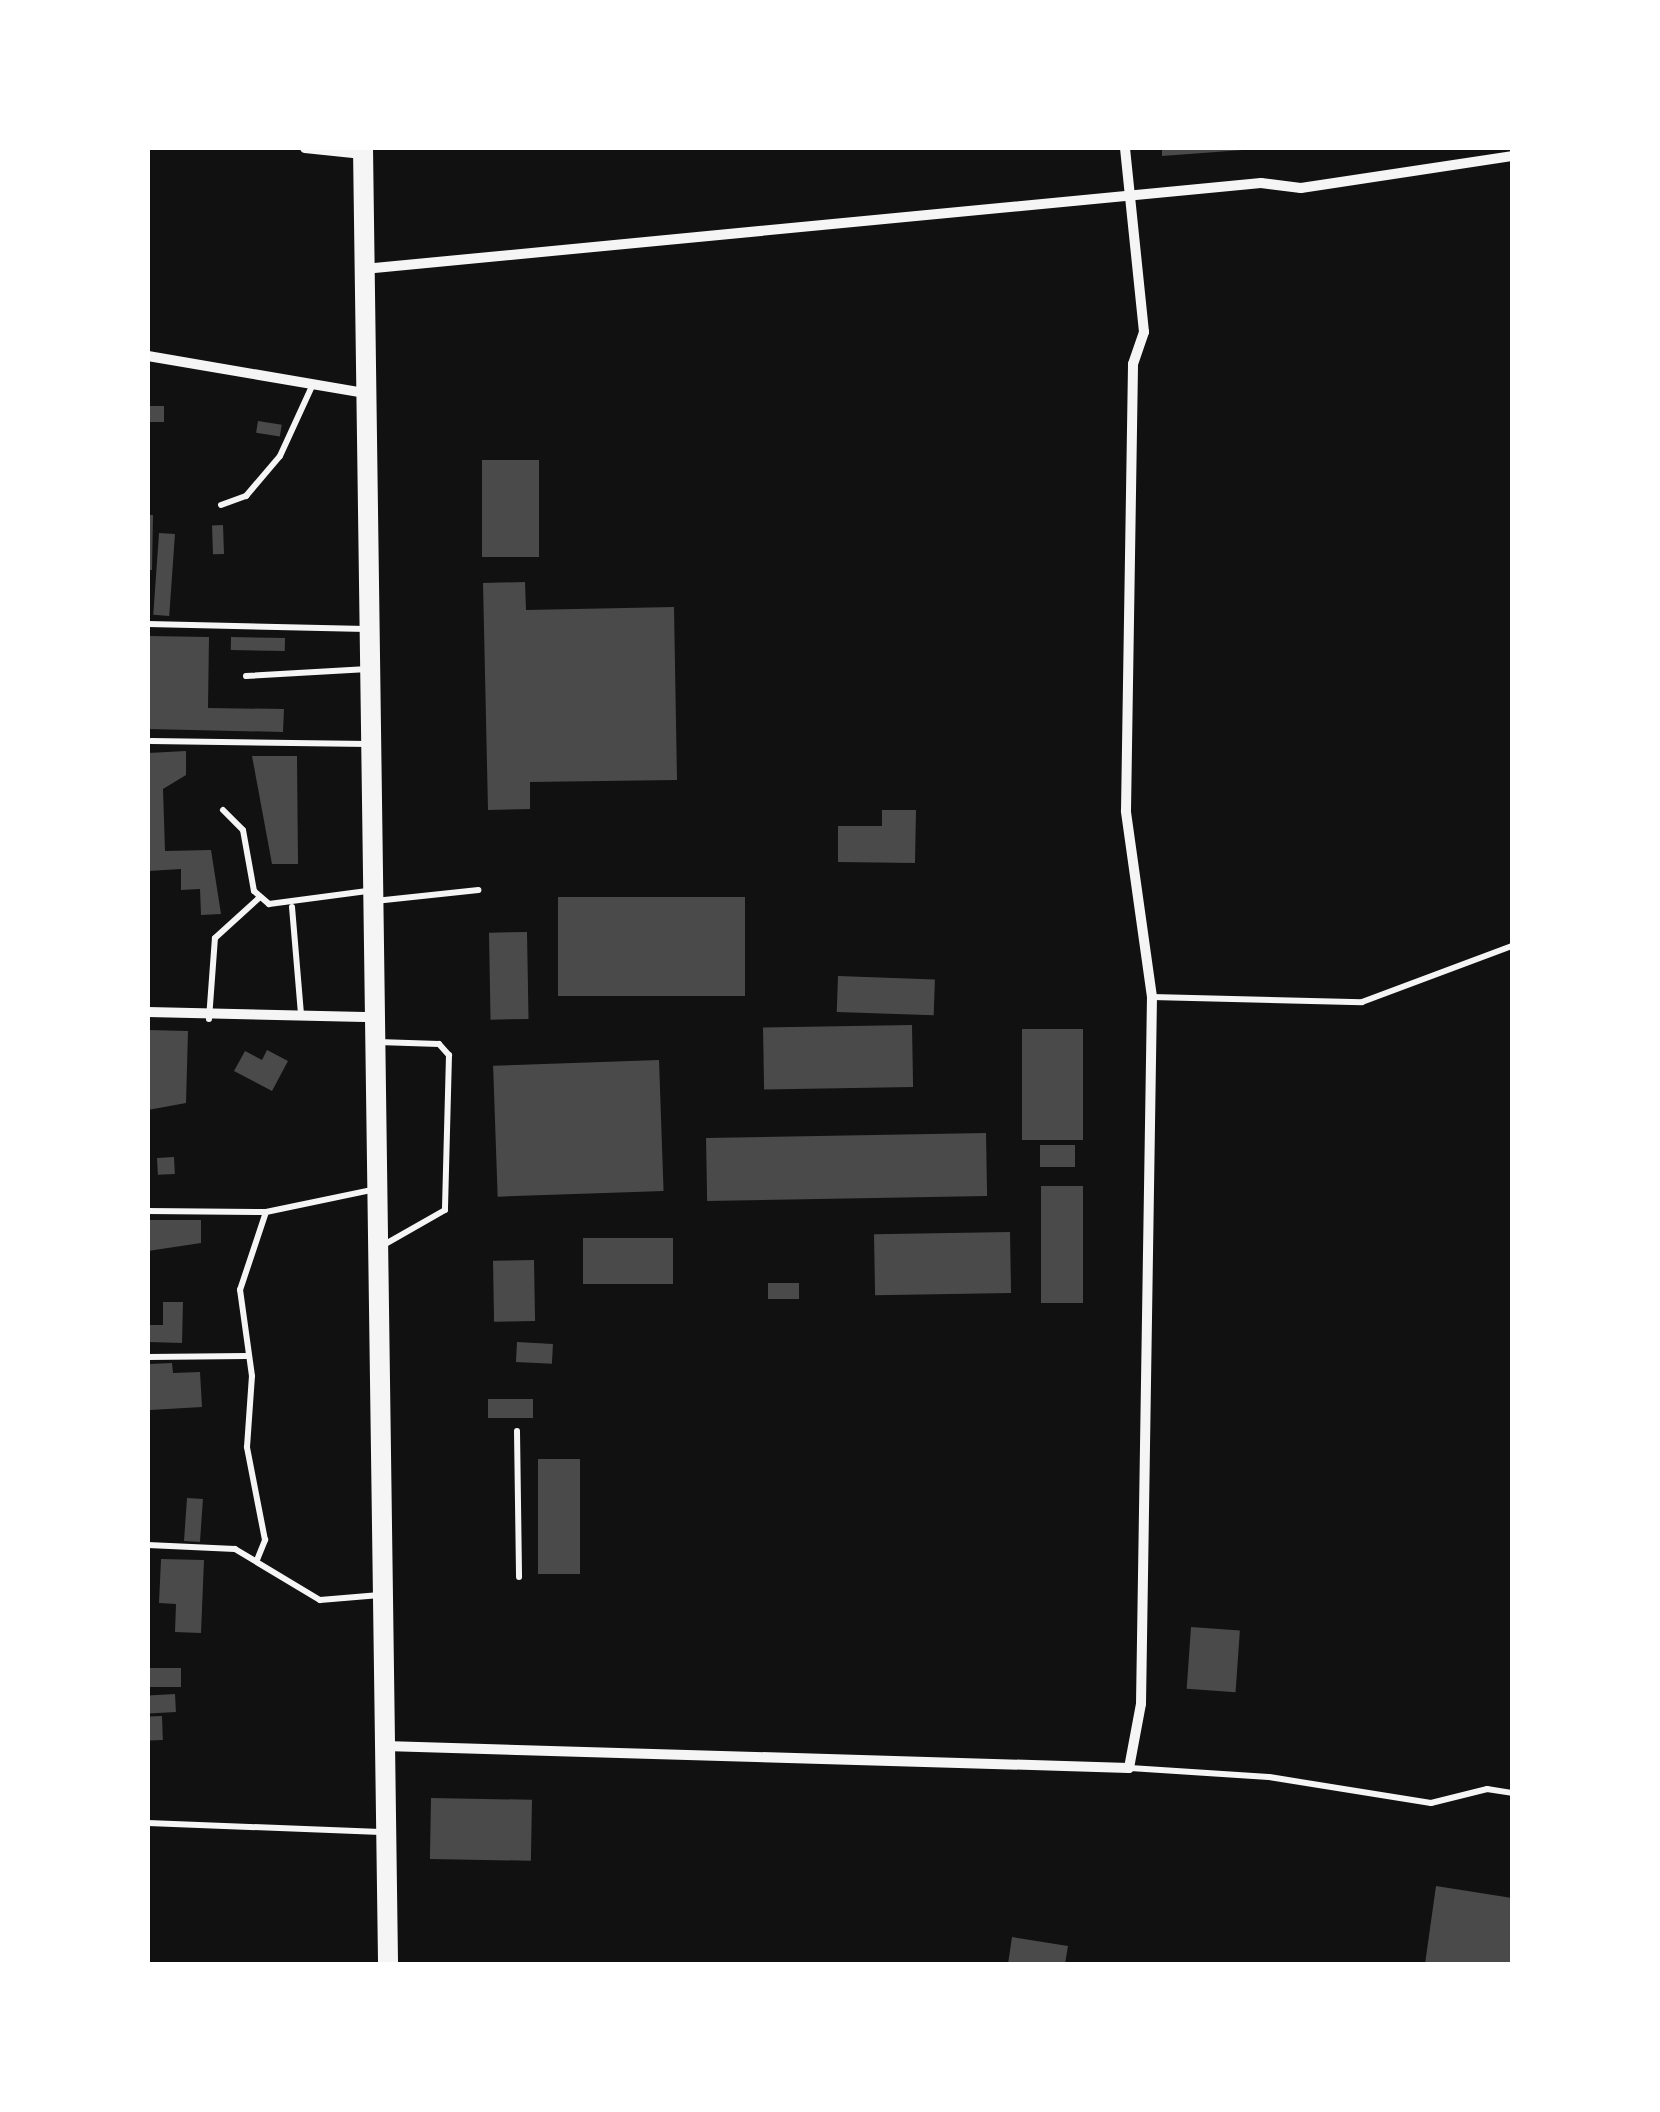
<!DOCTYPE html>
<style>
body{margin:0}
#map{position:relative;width:1660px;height:2112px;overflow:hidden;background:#111;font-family:"Fira Sans",sans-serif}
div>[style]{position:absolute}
.building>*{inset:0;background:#4a4a4a;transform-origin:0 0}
.service>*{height:6px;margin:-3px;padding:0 3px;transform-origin:3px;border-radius:3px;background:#f5f5f5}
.minor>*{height:10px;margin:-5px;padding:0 5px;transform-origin:5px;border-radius:5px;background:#f5f5f5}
.primary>*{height:20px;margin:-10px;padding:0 10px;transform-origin:10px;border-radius:10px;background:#f5f5f5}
span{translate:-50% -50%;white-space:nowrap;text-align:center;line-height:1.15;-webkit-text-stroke:10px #fff;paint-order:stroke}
.frame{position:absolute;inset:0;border:150px solid #fff;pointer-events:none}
</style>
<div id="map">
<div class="building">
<div style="clip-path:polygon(1162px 148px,1243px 148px,1243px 150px,1162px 156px)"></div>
<div style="left:148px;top:406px;width:16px;height:16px"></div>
<div style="left:258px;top:421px;width:24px;height:12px;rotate:9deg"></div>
<div style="left:482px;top:460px;width:57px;height:97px"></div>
<div style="clip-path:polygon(148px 515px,153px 515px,152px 570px,148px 570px)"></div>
<div style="left:223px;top:525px;width:29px;height:11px;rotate:88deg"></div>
<div style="left:159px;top:533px;width:16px;height:82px;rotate:4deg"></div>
<div style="clip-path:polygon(525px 582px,526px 610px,674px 607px,677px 780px,530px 782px,530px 809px,488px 810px,483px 583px)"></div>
<div style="clip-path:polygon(148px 636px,209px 637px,208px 708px,284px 709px,283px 732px,148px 729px)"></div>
<div style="left:231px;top:637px;width:54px;height:13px;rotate:1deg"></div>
<div style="clip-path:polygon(186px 751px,186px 775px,163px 789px,165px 851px,211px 850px,221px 914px,201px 915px,200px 889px,181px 890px,181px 869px,148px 871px,148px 753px)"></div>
<div style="clip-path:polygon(252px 756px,297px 756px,298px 864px,272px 864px)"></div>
<div style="clip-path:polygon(882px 810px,916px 810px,915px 863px,838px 862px,838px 826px,882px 826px)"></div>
<div style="left:558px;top:897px;width:187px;height:99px"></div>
<div style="left:527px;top:932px;width:87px;height:38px;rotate:89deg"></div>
<div style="left:838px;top:976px;width:97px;height:36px;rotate:2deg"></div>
<div style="left:912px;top:1025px;width:62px;height:149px;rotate:89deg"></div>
<div style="left:1022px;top:1029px;width:61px;height:111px"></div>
<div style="clip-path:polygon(148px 1030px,188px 1031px,186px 1103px,148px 1110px)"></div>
<div style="clip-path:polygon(267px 1050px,288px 1061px,272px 1091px,234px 1071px,245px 1051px,262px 1060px)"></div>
<div style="left:659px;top:1060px;width:131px;height:166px;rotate:88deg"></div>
<div style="left:986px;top:1133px;width:63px;height:280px;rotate:89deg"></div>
<div style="left:1075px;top:1145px;width:22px;height:35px;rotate:90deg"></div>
<div style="left:174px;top:1157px;width:17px;height:17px;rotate:87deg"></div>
<div style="left:1041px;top:1186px;width:42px;height:117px"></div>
<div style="clip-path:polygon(148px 1220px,201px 1220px,201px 1243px,148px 1251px)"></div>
<div style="left:1010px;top:1232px;width:61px;height:136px;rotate:89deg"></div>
<div style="left:583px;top:1238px;width:90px;height:46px"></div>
<div style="left:534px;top:1260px;width:61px;height:41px;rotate:89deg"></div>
<div style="left:768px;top:1283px;width:31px;height:16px"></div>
<div style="clip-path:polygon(163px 1302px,183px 1302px,182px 1343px,148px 1342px,148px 1325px,163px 1325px)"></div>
<div style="left:517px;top:1342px;width:36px;height:20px;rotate:3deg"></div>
<div style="clip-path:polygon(172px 1363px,173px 1373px,200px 1372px,202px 1407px,150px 1410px,149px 1364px)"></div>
<div style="left:488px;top:1399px;width:45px;height:19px"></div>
<div style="left:538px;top:1459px;width:42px;height:115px"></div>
<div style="left:187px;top:1498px;width:16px;height:43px;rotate:4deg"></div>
<div style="clip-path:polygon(161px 1559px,204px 1560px,201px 1633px,175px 1632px,176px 1604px,159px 1603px)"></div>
<div style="left:1191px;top:1627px;width:49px;height:62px;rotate:4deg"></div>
<div style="left:181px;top:1668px;width:19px;height:33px;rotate:90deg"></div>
<div style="left:175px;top:1694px;width:18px;height:27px;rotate:87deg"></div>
<div style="left:162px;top:1716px;width:24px;height:14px;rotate:88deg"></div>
<div style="left:431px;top:1798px;width:101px;height:61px;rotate:1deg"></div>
<div style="clip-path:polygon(1436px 1886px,1512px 1898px,1512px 1964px,1425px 1964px)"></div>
<div style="clip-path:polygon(1012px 1937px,1068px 1946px,1065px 1964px,1008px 1964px)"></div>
</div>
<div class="service">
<div style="left:221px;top:505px;width:27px;rotate:-20deg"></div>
<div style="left:246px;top:496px;width:52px;rotate:-49.6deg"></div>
<div style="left:280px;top:456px;width:79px;rotate:-65.4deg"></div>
<div style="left:148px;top:624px;width:218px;rotate:1.3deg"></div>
<div style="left:246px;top:676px;width:122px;rotate:-3.3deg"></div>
<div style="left:151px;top:741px;width:218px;rotate:0.8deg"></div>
<div style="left:223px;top:810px;width:28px;rotate:45deg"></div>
<div style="left:243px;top:830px;width:62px;rotate:79.8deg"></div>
<div style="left:254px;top:891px;width:20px;rotate:41deg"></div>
<div style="left:269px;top:904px;width:99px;rotate:-7.6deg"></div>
<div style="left:375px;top:901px;width:104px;rotate:-6.1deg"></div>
<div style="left:292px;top:907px;width:108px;rotate:85.2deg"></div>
<div style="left:1152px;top:997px;width:210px;rotate:1.4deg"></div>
<div style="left:1362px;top:1002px;width:160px;rotate:-20.5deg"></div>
<div style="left:209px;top:1019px;width:81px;rotate:-85.8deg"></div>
<div style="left:215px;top:938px;width:59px;rotate:-42.3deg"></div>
<div style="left:378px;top:1042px;width:61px;rotate:1.9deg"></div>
<div style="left:439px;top:1044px;width:15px;rotate:48deg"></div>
<div style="left:449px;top:1055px;width:155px;rotate:91.5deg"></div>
<div style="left:445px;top:1210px;width:73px;rotate:150.3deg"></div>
<div style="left:148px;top:1211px;width:118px;rotate:0.5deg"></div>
<div style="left:266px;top:1212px;width:112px;rotate:-11.8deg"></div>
<div style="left:148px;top:1357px;width:98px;rotate:-0.6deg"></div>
<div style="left:517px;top:1431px;width:146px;rotate:89.2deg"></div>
<div style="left:148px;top:1545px;width:87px;rotate:2.6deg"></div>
<div style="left:235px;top:1549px;width:99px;rotate:31deg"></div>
<div style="left:320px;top:1600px;width:60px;rotate:-4.8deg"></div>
<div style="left:257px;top:1560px;width:22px;rotate:-68deg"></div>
<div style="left:265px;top:1540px;width:95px;rotate:-101deg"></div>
<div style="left:247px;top:1447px;width:71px;rotate:-86deg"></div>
<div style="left:252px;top:1376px;width:87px;rotate:-97.9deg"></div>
<div style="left:240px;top:1290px;width:82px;rotate:-71.6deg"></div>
<div style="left:1130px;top:1768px;width:139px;rotate:3.7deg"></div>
<div style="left:1269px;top:1777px;width:164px;rotate:9.1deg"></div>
<div style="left:1431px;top:1803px;width:58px;rotate:-14deg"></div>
<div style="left:1487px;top:1789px;width:25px;rotate:9deg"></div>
<div style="left:148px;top:1823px;width:233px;rotate:2.2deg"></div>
</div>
<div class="minor">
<div style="left:305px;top:148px;width:58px;rotate:5.9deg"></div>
<div style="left:364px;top:269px;width:901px;rotate:-5.48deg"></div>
<div style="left:1261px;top:183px;width:40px;rotate:7.1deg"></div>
<div style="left:1301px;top:188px;width:213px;rotate:-8.6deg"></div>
<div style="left:148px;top:356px;width:219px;rotate:9.7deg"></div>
<div style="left:148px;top:1012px;width:228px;rotate:1.3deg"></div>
<div style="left:385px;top:1746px;width:744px;rotate:1.69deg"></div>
<div style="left:1129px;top:1768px;width:65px;rotate:-79.4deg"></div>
<div style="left:1141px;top:1704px;width:707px;rotate:-89.11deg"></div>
<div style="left:1152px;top:997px;width:188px;rotate:-98deg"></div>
<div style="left:1126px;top:811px;width:447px;rotate:-89.1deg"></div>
<div style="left:1133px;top:364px;width:34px;rotate:-71deg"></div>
<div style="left:1144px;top:332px;width:185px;rotate:-95.9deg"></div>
</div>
<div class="primary">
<div style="left:363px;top:148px;width:1816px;rotate:89.21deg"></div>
</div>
<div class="frame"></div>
</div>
